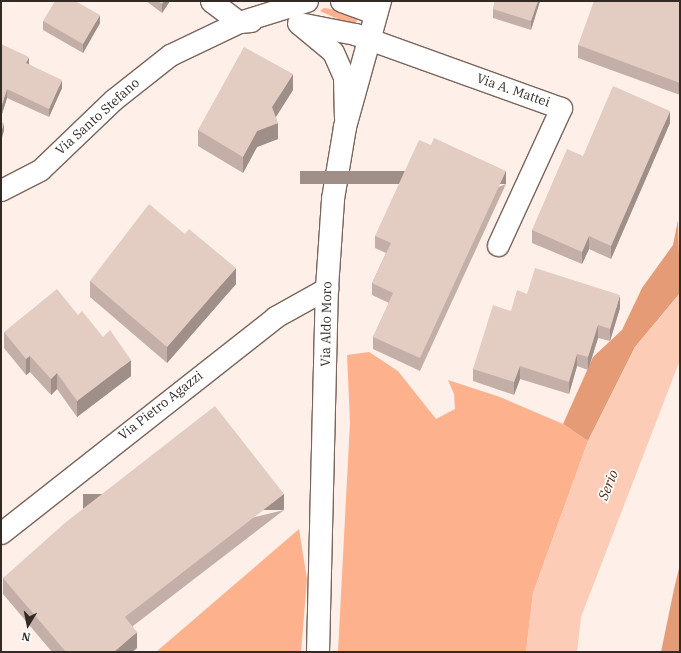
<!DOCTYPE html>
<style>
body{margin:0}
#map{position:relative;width:681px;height:653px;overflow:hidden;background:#fef0e9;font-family:"IBM Plex Serif",serif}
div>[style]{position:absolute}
.green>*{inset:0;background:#feb18d}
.forest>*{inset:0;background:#e69b77}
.water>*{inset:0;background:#fcccb6}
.roads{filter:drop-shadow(1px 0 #79655c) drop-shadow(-1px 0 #79655c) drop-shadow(0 1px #79655c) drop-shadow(0 -1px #79655c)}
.street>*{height:21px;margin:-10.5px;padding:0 10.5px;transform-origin:10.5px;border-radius:10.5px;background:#fff}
.secondary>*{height:22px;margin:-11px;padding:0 11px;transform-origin:11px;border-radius:11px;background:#fff}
.wall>*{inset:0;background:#c3afa7}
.shaded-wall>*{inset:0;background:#9f8f88;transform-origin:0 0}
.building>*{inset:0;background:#e3ccc2}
span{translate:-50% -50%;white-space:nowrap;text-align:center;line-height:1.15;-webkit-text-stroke:3.5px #fff;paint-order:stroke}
.street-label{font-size:13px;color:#332a26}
.water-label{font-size:14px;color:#5e2d14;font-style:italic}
.frame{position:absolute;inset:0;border:2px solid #332a26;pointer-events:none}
.north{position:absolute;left:8px;top:605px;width:40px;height:40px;-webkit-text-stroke:3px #fff;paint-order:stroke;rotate:190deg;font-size:11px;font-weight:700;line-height:16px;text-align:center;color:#332a26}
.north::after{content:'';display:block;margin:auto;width:14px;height:18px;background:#332a26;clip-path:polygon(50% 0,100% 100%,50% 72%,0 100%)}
</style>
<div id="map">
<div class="green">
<div style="clip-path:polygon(324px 8px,355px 13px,357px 22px,344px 22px,320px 11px)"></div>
<div style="clip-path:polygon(369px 352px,398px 371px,436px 419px,455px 409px,454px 394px,448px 380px,500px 397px,563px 424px,588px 441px,533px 593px,526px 652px,338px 652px,350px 422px,347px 355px)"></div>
<div style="clip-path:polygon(299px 529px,307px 579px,301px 652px,156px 652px)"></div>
</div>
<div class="forest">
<div style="clip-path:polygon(678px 220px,680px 293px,635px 347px,588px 441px,563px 424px,593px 357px,622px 330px,642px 288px,673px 245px)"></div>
<div style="clip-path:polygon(680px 564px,680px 652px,661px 652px,674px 589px)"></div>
</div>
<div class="water">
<div style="clip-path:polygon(680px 293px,680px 360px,581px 617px,577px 652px,526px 652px,533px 593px,588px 441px,635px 347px)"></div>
</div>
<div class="roads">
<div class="street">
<div style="left:211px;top:1px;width:35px;rotate:37deg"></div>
<div style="left:239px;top:22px;width:12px;rotate:-5deg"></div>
<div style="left:341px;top:1px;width:37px;rotate:20deg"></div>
<div style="left:298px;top:23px;width:45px;rotate:39.6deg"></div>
<div style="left:333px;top:52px;width:27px;rotate:66deg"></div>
<div style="left:344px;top:77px;width:41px;rotate:88.6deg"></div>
<div style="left:299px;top:23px;width:57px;rotate:11.1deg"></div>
<div style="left:355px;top:34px;width:219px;rotate:19.8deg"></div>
<div style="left:561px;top:108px;width:151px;rotate:114.7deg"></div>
<div style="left:1px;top:190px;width:44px;rotate:-27.1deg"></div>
<div style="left:40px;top:170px;width:101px;rotate:-43.8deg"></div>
<div style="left:113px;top:100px;width:73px;rotate:-38.3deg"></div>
<div style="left:170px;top:55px;width:76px;rotate:-25.6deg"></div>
<div style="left:239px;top:22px;width:71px;rotate:-17.2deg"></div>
<div style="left:1px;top:533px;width:349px;rotate:-38.2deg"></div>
<div style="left:275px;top:317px;width:60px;rotate:-29.1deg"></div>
</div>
<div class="secondary">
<div style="left:318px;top:652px;width:364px;rotate:-88.6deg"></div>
<div style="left:327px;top:288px;width:89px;rotate:-86.1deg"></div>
<div style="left:333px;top:199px;width:73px;rotate:-80.5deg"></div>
<div style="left:345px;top:127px;width:131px;rotate:-74.5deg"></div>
</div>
</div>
<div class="wall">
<div style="clip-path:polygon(146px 1px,170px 1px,162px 13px)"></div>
<div style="clip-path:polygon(495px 1px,540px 1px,531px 30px,493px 18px,493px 9px)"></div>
<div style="clip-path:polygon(680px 1px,680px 95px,578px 58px,578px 45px)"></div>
<div style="clip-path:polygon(43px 21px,100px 23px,83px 53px,43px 30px)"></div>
<div style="clip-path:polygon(1px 44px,62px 88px,49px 117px,7px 98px,1px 117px)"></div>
<div style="clip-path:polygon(293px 90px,276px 117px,278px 139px,257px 147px,243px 173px,198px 146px,198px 130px)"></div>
<div style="clip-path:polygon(670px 123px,611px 259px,589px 249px,582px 264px,532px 243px,532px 230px,583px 156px)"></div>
<div style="clip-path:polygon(506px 184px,420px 371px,373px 349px,373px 337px,389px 303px,372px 295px,372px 283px,386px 253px,375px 248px,375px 236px)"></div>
<div style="clip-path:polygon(90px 281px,236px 284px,167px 363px,90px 297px)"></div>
<div style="clip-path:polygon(527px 294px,620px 308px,610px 341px,598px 338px,588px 370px,577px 366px,569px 394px,520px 379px,514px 395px,473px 381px,473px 369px,511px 311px)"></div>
<div style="clip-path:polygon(78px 315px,131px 376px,77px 417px,57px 389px,51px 395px,30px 372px,26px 375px,4px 348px,4px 332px)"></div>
<div style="clip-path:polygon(284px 510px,133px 626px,137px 648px,132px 652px,52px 652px,3px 594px,3px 578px)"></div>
</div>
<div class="shaded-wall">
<div style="clip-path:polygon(164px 1px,170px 1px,162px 13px,162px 4px)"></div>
<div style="clip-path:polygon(538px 1px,540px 1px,531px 30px,531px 21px)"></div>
<div style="clip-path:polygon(100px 15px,100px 23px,83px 53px,83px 44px)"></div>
<div style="clip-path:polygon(29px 57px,29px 66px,26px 63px)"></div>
<div style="clip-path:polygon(293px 74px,293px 90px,272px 123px,272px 107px)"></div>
<div style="clip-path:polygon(62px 80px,62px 88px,49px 117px,49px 109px)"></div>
<div style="clip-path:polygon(7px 89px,7px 98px,1px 117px,1px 108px)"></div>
<div style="clip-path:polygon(670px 111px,670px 123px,611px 259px,611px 246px)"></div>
<div style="clip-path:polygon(4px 123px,4px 131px,1px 141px,1px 132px)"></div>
<div style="clip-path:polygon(278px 123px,278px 139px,257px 147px,243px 173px,243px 157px,257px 131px)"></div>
<div style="left:506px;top:171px;width:13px;height:206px;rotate:90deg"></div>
<div style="clip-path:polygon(589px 236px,589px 249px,582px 264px,582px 252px)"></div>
<div style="clip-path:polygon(236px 268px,236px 284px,167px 363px,167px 347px)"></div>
<div style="clip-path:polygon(620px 295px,620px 308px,610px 341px,610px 329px)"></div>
<div style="clip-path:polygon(598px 325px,598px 338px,588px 370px,588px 357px)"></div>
<div style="clip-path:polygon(577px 354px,577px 366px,569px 394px,569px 382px)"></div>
<div style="clip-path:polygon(30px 356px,30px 372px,26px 375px,26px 359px)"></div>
<div style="clip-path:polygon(131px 360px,131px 376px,77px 417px,77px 401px)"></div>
<div style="clip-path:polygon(520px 366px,520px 379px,514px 395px,514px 382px)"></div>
<div style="clip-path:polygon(57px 373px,57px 389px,51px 395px,51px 379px)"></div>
<div style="left:284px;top:494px;width:16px;height:201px;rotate:90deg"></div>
<div style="clip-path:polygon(137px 632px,137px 648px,132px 652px,114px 652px)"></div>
</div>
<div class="building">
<div style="clip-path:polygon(55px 1px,75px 1px,100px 15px,83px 44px,43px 21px)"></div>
<div style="clip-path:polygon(158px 1px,164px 1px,162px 4px)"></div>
<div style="clip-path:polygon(495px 1px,538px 1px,531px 21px,493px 9px)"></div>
<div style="clip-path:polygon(594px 1px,680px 1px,680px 83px,578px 45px)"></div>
<div style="clip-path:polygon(1px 44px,29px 57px,26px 63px,62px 80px,49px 109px,7px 89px,1px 108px)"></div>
<div style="clip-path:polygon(244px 47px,293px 74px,272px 107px,278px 123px,257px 131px,243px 157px,198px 130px)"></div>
<div style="clip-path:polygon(613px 86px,670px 111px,611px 246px,589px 236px,582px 252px,532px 230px,567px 149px,583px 156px)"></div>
<div style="clip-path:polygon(1px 122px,4px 123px,1px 132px)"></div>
<div style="clip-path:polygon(434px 138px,506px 171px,420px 358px,373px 337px,393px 293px,372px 283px,391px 243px,375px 236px,419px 140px,431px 145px)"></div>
<div style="clip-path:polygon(149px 204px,185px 234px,189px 229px,236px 268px,167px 347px,90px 281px)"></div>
<div style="clip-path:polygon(535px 268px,620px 295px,610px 329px,598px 325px,588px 357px,577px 354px,569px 382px,520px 366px,514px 382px,473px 369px,493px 305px,511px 311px,517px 290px,527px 294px)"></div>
<div style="clip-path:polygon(57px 289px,78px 315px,82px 311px,103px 337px,110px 330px,131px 360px,77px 401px,57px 373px,51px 379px,30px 356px,26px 359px,4px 332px)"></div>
<div style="clip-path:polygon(215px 406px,284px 494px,125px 617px,137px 632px,114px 652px,66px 652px,3px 578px,66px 522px)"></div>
</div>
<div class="street-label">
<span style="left:513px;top:91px;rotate:19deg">Via A. Mattei</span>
<span style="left:98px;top:117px;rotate:-42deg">Via Santo Stefano</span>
<span style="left:327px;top:324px;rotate:-89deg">Via Aldo Moro</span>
<span style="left:161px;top:406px;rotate:-38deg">Via Pietro Agazzi</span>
</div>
<div class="water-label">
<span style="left:608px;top:485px;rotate:-68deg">Serio</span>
</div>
<div class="frame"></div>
<div class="north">N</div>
</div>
